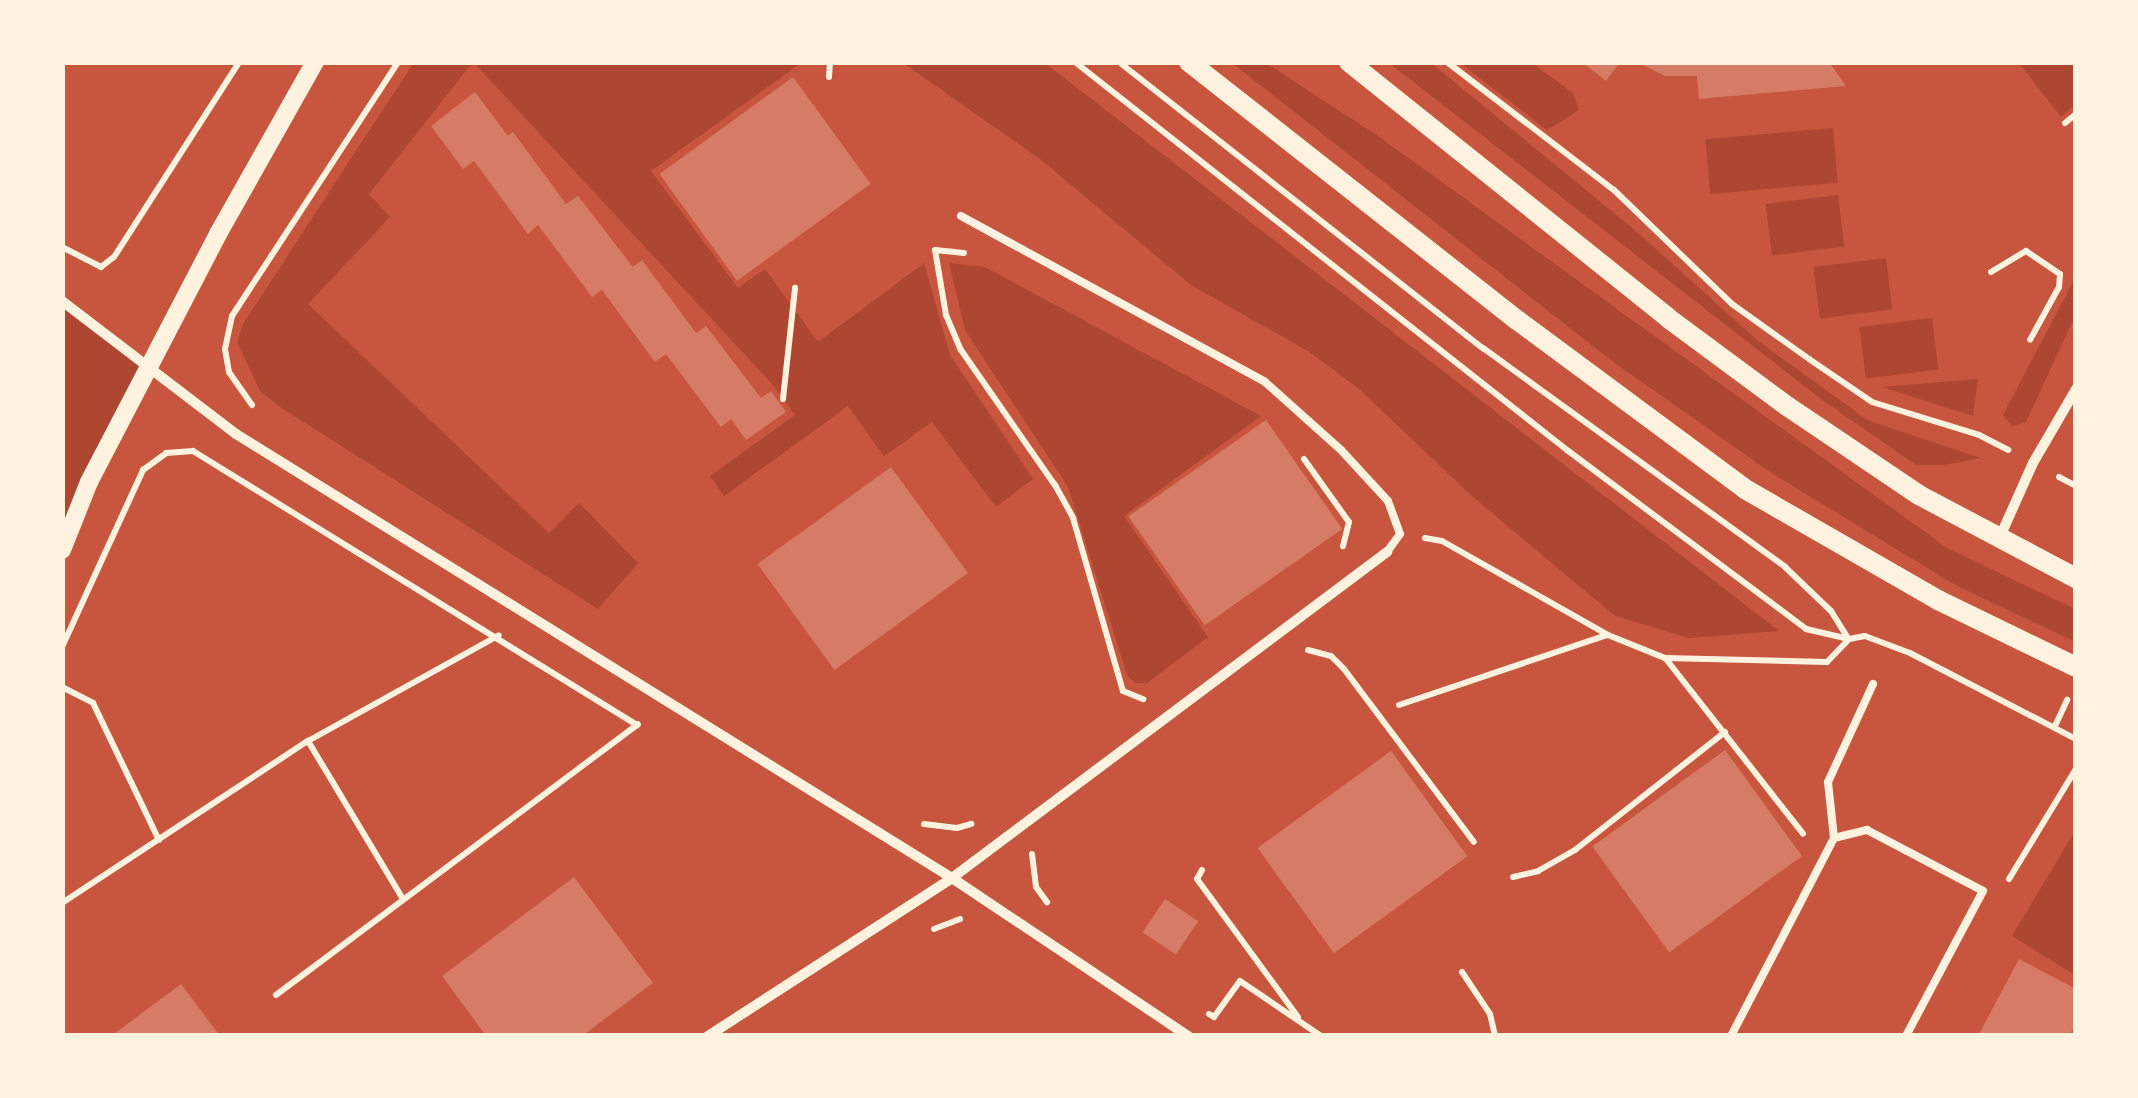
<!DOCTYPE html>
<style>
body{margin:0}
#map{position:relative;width:2138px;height:1098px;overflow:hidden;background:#c8553d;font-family:"Fira Sans Condensed",sans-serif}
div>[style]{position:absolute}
.green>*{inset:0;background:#ae4732;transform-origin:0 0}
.building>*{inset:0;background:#d67c66;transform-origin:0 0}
.path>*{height:6px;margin:-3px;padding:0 3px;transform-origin:3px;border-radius:3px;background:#fff3e0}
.service>*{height:8px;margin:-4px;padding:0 4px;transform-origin:4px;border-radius:4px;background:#fff3e0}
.minor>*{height:10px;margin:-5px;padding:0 5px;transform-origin:5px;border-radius:5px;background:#fff3e0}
.tertiary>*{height:18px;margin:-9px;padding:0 9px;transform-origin:9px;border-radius:9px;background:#fff3e0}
.secondary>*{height:20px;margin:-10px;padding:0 10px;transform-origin:10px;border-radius:10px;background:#fff3e0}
span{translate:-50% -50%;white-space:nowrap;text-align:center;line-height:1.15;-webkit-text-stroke:8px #fff3e0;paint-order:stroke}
.frame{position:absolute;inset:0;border:65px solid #fff3e0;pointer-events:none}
</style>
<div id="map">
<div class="green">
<div style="clip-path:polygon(414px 62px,472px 63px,369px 194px,390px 217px,308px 304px,549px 533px,579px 503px,638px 563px,598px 609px,280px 407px,260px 391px,237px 342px,243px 324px)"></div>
<div style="clip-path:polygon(474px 63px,801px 63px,651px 171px,738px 288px,765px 269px,818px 342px,924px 263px,950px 355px,1033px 479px,996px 507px,932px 422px,884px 456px,848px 406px,724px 496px,710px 476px,795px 415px,774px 386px)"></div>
<div style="clip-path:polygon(903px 63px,1045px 63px,1779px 631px,1689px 638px,1615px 616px,1473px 497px,1358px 388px,1308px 351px,1191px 285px,1040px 159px)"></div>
<div style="clip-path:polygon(1232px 63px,1266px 63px,1381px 138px,1947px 548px,2075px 609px,2074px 641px,1957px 586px,1773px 474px,1612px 361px)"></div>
<div style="clip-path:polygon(1389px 63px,1431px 63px,1636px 231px,1757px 340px,1867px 420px,1981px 458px,1944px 465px,1916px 465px,1821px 399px)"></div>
<div style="clip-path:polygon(1460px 63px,1532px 63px,1573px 93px,1579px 110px,1547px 130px)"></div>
<div style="clip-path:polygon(2019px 63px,2074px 63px,2075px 104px,2061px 117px)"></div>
<div style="left:1833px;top:128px;width:55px;height:128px;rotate:85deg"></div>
<div style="left:1838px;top:195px;width:52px;height:73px;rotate:83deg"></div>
<div style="left:1886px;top:258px;width:52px;height:73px;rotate:83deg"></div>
<div style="clip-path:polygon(949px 263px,985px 267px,1261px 416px,1124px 516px,1208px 637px,1147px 683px,1135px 683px,1127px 675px,1068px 487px,965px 330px)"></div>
<div style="clip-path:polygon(2075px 278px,2075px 316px,2026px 422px,2012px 426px,2003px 415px)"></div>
<div style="clip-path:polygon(63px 301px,149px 369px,63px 550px)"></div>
<div style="left:1932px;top:318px;width:52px;height:73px;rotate:83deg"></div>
<div style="clip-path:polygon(1978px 379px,1973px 416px,1881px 387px)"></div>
<div style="clip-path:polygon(2075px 831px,2075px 975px,2012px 936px)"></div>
</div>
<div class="building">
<div style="clip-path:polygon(1582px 62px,1620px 62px,1606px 81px)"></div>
<div style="clip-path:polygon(1637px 62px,1829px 62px,1846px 86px,1699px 99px,1697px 76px,1665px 76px)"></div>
<div style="left:793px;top:77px;width:132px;height:165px;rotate:54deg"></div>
<div style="clip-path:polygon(475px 92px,508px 136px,513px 132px,566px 204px,578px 196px,633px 267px,642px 260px,696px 333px,706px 326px,761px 398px,771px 391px,786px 412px,746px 440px,731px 419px,721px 427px,666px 354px,655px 362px,602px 290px,592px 297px,538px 225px,528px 234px,474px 161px,463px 169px,431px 126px)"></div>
<div style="left:1266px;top:420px;width:133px;height:168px;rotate:55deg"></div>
<div style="left:891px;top:467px;width:131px;height:165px;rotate:54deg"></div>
<div style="left:1725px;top:750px;width:131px;height:164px;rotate:54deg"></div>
<div style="left:1391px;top:751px;width:130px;height:165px;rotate:54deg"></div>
<div style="clip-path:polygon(574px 877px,653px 983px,582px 1036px,486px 1036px,442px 976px)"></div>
<div style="left:1165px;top:899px;width:40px;height:40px;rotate:34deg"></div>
<div style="clip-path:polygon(2019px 959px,2076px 989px,2076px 1024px,2069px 1036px,1978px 1036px)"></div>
<div style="clip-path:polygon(181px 984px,220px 1036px,111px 1036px)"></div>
</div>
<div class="path">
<div style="left:1075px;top:62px;width:627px;rotate:38.26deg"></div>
<div style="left:1567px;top:450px;width:299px;rotate:36.8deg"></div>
<div style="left:1806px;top:629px;width:44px;rotate:13.1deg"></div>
<div style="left:1849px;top:639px;width:16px;rotate:-11deg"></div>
<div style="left:1865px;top:636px;width:48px;rotate:20.7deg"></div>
<div style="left:1910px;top:653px;width:187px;rotate:27.4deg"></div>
<div style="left:1119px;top:62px;width:463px;rotate:38.2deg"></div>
<div style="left:1483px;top:348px;width:373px;rotate:35.9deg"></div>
<div style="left:1785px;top:567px;width:64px;rotate:43.7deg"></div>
<div style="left:1831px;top:611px;width:32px;rotate:58deg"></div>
<div style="left:1447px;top:62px;width:210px;rotate:37.5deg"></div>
<div style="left:1614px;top:190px;width:164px;rotate:44deg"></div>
<div style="left:1732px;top:304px;width:95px;rotate:35.5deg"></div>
<div style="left:1809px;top:359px;width:76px;rotate:34.3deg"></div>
<div style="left:1872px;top:402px;width:112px;rotate:17.1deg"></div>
<div style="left:1979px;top:435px;width:33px;rotate:27deg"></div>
<div style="left:829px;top:77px;width:15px;rotate:-86deg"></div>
<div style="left:2065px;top:123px;width:14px;rotate:-39deg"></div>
<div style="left:62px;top:247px;width:44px;rotate:27.1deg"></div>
<div style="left:101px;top:267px;width:16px;rotate:-38deg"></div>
<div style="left:114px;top:257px;width:232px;rotate:-57.3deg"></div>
<div style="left:964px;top:253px;width:29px;rotate:-174deg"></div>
<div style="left:935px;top:250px;width:66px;rotate:80.4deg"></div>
<div style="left:946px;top:315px;width:38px;rotate:67deg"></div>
<div style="left:961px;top:350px;width:165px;rotate:55.2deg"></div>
<div style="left:1055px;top:485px;width:38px;rotate:61deg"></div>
<div style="left:1073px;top:518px;width:180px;rotate:73.9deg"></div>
<div style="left:1123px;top:691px;width:22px;rotate:22deg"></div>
<div style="left:1991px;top:272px;width:41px;rotate:-31deg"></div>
<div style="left:2026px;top:251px;width:41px;rotate:34.1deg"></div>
<div style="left:2060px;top:274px;width:13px;rotate:94deg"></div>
<div style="left:2059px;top:287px;width:60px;rotate:118.7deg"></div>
<div style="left:783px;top:399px;width:112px;rotate:-83.8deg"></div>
<div style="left:252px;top:405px;width:40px;rotate:-124.9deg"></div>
<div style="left:229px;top:372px;width:23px;rotate:-100deg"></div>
<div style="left:225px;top:349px;width:34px;rotate:-78deg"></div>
<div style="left:232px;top:316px;width:303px;rotate:-56.8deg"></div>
<div style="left:1304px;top:459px;width:77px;rotate:54.5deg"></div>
<div style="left:1349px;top:522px;width:25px;rotate:104deg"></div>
<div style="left:2059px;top:477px;width:19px;rotate:28deg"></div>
<div style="left:1425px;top:538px;width:17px;rotate:10deg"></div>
<div style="left:1442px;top:541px;width:191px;rotate:29.5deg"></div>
<div style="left:1608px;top:635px;width:61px;rotate:22deg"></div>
<div style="left:1665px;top:658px;width:162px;rotate:1.4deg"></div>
<div style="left:1827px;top:662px;width:30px;rotate:-46deg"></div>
<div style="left:62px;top:647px;width:195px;rotate:-65.4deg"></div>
<div style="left:143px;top:470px;width:29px;rotate:-36deg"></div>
<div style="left:166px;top:453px;width:27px;rotate:-4deg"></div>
<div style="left:193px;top:451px;width:522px;rotate:31.68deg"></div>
<div style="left:1308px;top:650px;width:24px;rotate:15deg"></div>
<div style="left:1331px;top:656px;width:18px;rotate:45deg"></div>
<div style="left:1344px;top:669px;width:216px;rotate:53.1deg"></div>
<div style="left:1666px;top:659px;width:222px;rotate:51.9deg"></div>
<div style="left:62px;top:687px;width:35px;rotate:27deg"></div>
<div style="left:93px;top:703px;width:152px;rotate:64.3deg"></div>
<div style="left:1399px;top:705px;width:219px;rotate:-18.6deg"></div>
<div style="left:2055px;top:726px;width:29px;rotate:-65deg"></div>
<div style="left:308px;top:741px;width:184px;rotate:59deg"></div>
<div style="left:924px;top:824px;width:33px;rotate:7deg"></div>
<div style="left:957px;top:828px;width:15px;rotate:-16deg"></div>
<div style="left:1032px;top:854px;width:33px;rotate:83deg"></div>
<div style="left:1036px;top:887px;width:19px;rotate:54deg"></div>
<div style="left:1202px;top:870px;width:10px;rotate:119deg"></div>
<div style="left:1197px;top:879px;width:171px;rotate:53.8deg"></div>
<div style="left:1513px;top:877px;width:26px;rotate:-13deg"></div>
<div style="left:1538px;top:871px;width:43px;rotate:-29.6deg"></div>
<div style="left:1575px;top:850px;width:191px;rotate:-38.2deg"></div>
<div style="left:2009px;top:879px;width:129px;rotate:-58.7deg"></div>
<div style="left:62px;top:903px;width:295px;rotate:-33.4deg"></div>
<div style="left:308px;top:741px;width:218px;rotate:-29deg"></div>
<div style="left:934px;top:929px;width:28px;rotate:-21deg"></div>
<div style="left:1462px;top:972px;width:50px;rotate:56.3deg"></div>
<div style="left:1490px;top:1014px;width:23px;rotate:77deg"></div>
<div style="left:276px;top:995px;width:452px;rotate:-36.8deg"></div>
<div style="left:1209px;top:1014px;width:6px;rotate:31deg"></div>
<div style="left:1214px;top:1017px;width:44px;rotate:-54.2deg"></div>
<div style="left:1240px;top:981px;width:98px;rotate:34.2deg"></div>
</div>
<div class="service">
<div style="left:961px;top:216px;width:346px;rotate:28.6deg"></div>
<div style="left:1265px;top:382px;width:102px;rotate:41.8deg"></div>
<div style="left:1341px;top:450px;width:69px;rotate:47.3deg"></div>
<div style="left:1388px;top:501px;width:35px;rotate:70deg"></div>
<div style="left:1400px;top:534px;width:22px;rotate:126deg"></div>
<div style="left:1834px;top:838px;width:56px;rotate:-96.1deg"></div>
<div style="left:1828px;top:782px;width:108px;rotate:-65.3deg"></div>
<div style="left:1731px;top:1036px;width:223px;rotate:-62.5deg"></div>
<div style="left:1834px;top:838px;width:34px;rotate:-14deg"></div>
<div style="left:1867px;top:830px;width:131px;rotate:27.7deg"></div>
<div style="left:1983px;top:891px;width:164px;rotate:118deg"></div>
</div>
<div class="minor">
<div style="left:62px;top:301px;width:219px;rotate:37.4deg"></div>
<div style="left:236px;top:434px;width:842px;rotate:31.8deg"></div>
<div style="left:952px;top:878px;width:284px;rotate:33.8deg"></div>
<div style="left:1999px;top:539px;width:83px;rotate:-65.9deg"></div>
<div style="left:2033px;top:463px;width:86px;rotate:-59.8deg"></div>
<div style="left:708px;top:1036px;width:291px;rotate:-32.9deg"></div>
<div style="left:952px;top:878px;width:544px;rotate:-36.85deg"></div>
</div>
<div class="tertiary">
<div style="left:62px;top:550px;width:73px;rotate:-68.3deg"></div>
<div style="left:89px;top:482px;width:280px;rotate:-62.5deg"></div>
<div style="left:218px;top:234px;width:197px;rotate:-60.6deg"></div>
</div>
<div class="secondary">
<div style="left:1189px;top:62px;width:417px;rotate:38.2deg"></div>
<div style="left:1517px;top:320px;width:284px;rotate:36.5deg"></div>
<div style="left:1745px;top:489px;width:223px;rotate:29.9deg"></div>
<div style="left:1938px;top:600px;width:153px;rotate:25.9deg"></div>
<div style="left:1349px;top:62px;width:409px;rotate:38.7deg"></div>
<div style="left:1668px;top:318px;width:148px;rotate:36.5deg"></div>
<div style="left:1787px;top:406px;width:159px;rotate:34deg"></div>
<div style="left:1919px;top:495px;width:178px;rotate:27.9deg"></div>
</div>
<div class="frame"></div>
</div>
